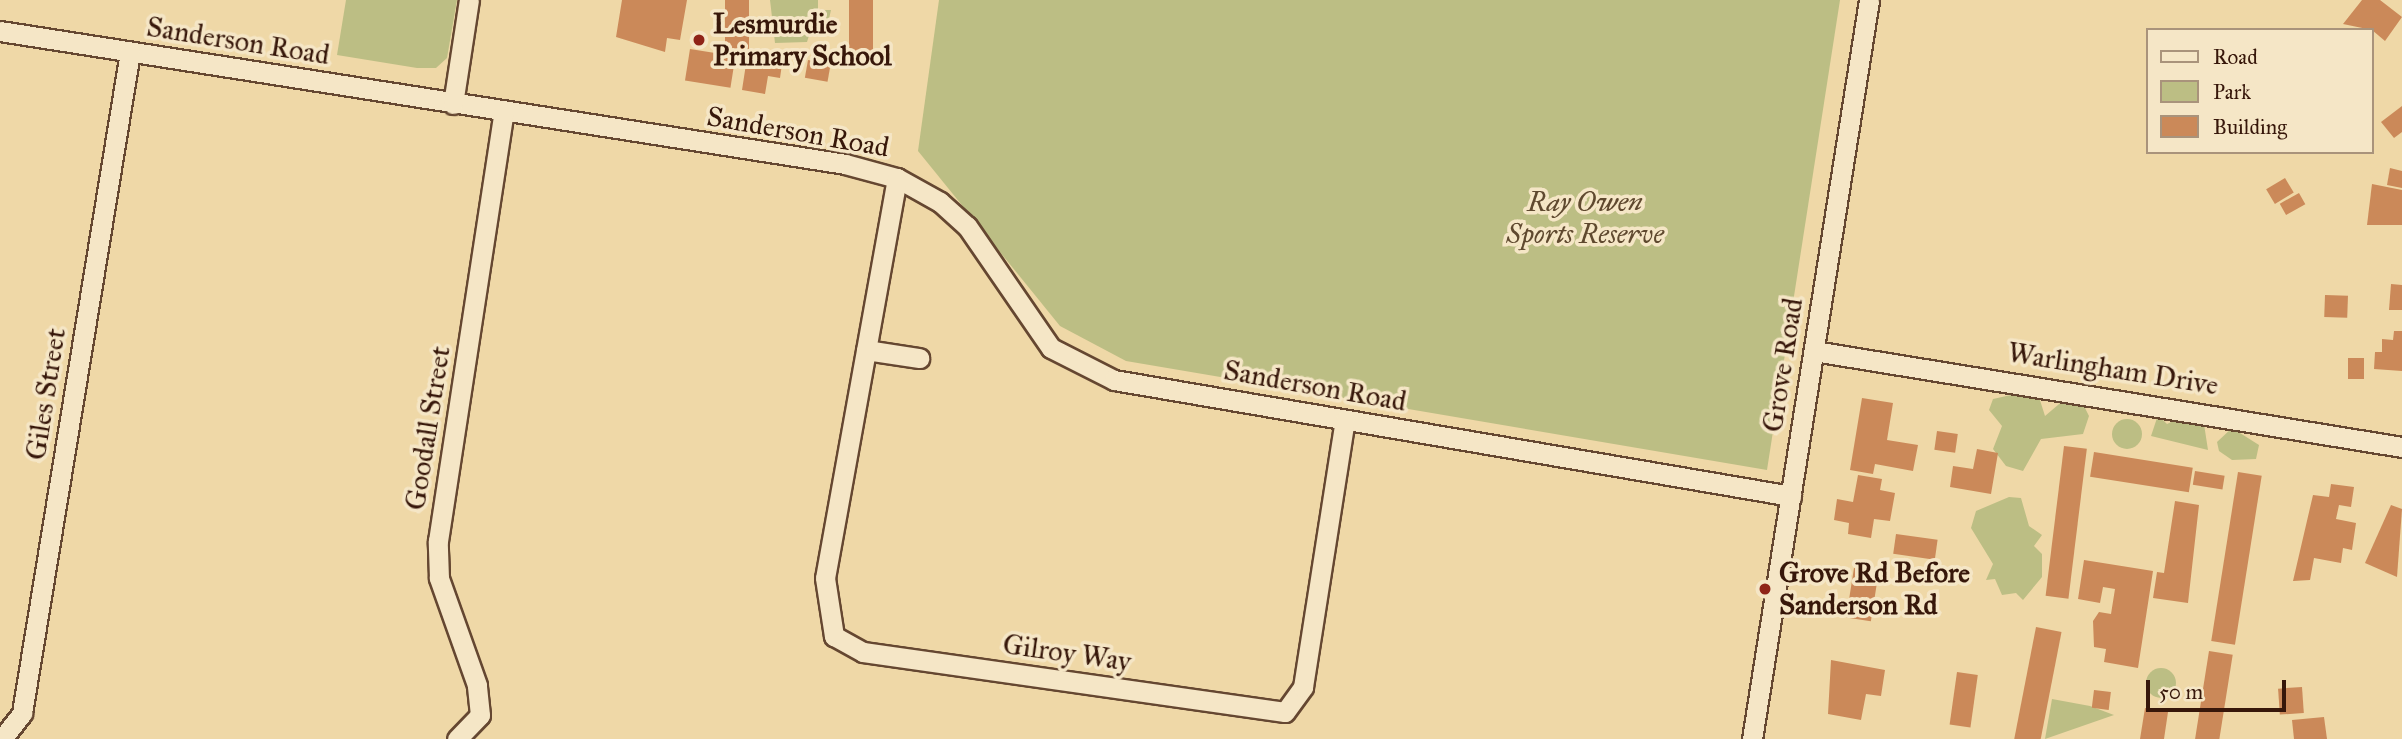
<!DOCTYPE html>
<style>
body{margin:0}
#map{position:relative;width:2402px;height:739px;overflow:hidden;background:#efd8a7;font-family:"IM FELL Great Primer",serif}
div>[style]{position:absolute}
.green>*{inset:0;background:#bcbe84}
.round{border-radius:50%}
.building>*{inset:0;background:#cb8959;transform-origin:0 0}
.roads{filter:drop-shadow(2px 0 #654731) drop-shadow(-2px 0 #654731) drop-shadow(0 2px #654731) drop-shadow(0 -2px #654731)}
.minor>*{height:19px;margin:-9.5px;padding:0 9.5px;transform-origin:9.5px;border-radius:9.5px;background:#f5e6c6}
.dots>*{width:19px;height:19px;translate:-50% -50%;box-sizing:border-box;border:4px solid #f5e6c6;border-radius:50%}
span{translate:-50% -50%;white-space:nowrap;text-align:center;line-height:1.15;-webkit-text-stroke:7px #f5e6c6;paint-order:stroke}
.poi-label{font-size:28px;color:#37170a;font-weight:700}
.left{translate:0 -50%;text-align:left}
.street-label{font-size:28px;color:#37170a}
.park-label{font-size:28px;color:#5f492f;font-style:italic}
.legend{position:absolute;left:2146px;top:28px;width:228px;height:126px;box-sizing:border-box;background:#f5e6c6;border:2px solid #a9937b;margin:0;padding:9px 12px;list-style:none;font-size:21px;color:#37170a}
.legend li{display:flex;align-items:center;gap:14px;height:35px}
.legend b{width:35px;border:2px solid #a9937b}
.scale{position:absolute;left:2146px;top:680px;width:140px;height:32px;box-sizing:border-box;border:4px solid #37170a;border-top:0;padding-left:9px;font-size:21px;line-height:24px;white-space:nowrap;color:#37170a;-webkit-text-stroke:5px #f5e6c6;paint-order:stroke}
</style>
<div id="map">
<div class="green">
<div style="clip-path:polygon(346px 0,457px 0,447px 58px,436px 68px,417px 68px,337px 55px)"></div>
<div style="clip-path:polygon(770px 0,818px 0,818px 10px,831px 10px,829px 19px,811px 29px,807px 42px,775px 43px)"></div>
<div style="clip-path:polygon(939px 0,1840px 0,1767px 470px,1126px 361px,1060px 326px,918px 151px)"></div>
<div style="clip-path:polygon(2020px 393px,2039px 397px,2045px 416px,2065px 399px,2083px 404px,2089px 416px,2083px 434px,2041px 439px,2023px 471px,2006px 466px,1993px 449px,2002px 426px,1989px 410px,1993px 399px)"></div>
<div style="clip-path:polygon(2158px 415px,2167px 424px,2182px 417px,2204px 424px,2208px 450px,2151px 436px)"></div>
<div class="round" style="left:2112px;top:419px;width:30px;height:30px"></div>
<div style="clip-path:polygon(2232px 428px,2259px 445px,2256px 459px,2232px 460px,2219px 451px,2217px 442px)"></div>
<div style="clip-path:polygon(2009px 497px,2021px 498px,2029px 526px,2042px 535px,2034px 546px,2042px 554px,2042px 577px,2023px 600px,2016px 593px,2002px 595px,1995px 579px,1986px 580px,1993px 564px,1971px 528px,1976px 511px)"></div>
<div class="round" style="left:2146px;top:668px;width:30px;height:30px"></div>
<div style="clip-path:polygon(2052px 699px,2090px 706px,2114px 715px,2045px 739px)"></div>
</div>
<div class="building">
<div style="clip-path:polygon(622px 0,687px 0,680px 40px,667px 38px,665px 52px,616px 37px)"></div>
<div style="left:725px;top:0;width:24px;height:49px"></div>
<div style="left:849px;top:0;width:24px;height:60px"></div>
<div style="clip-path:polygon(2362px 0,2380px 0,2402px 17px,2385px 41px,2372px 30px,2343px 24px)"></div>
<div style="left:690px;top:49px;width:46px;height:32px;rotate:9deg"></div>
<div style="clip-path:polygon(748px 51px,783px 57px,780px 78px,768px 76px,765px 94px,742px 90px)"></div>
<div style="left:808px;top:60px;width:23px;height:18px;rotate:10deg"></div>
<div style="clip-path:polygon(2402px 106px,2402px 132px,2394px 138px,2381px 122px)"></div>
<div style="clip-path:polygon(2390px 168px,2402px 171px,2402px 188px,2387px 185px)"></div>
<div style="left:2285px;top:178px;width:17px;height:22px;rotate:59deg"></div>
<div style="clip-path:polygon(2372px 184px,2402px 190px,2402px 225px,2367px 225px)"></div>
<div style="left:2299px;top:193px;width:13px;height:22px;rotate:61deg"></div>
<div style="clip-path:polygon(2391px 284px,2402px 285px,2402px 310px,2389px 310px)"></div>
<div style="left:2325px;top:295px;width:23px;height:22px;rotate:2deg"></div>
<div style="clip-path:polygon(2394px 331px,2402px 331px,2402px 371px,2374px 369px,2375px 352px,2382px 352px,2382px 339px,2393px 340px)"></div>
<div style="left:2348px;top:358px;width:16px;height:21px"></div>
<div style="clip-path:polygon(1862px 398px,1893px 403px,1887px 440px,1918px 445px,1913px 471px,1875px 464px,1873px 474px,1850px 470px)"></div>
<div style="left:1937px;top:431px;width:21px;height:19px;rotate:8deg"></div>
<div style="left:2064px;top:446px;width:23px;height:151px;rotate:7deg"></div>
<div style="clip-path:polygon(1977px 449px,1998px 453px,1991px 494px,1950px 487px,1953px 466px,1973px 469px)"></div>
<div style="left:2094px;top:452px;width:100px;height:25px;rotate:9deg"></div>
<div style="left:2195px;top:471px;width:30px;height:14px;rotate:9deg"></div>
<div style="left:2238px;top:472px;width:24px;height:171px;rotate:9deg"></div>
<div style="clip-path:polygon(1858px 475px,1882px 479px,1880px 490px,1895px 493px,1890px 521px,1874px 519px,1871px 538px,1848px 534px,1849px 523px,1834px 520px,1837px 499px,1853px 502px)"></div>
<div style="clip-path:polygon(2331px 484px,2354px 487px,2351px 507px,2339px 505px,2336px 519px,2356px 523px,2352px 550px,2343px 548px,2341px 563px,2314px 558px,2310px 580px,2293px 581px,2313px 495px,2329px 497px)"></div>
<div style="clip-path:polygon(2175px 501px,2199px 505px,2188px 603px,2153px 598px,2157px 572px,2164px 573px)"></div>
<div style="clip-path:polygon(2391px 505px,2402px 509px,2397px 577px,2365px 563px)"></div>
<div style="left:1896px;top:534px;width:42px;height:20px;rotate:8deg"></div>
<div style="clip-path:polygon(2084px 560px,2153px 571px,2138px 668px,2104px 662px,2106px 649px,2094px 647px,2093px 621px,2099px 612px,2111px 614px,2115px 589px,2103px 587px,2100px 603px,2078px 599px)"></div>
<div style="left:1854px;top:568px;width:25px;height:50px;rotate:9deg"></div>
<div style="left:2036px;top:627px;width:26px;height:114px;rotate:11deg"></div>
<div style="left:2209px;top:651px;width:24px;height:89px;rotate:9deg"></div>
<div style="clip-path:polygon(1831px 660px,1885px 670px,1881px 696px,1866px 694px,1861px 720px,1828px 714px)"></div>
<div style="left:1957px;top:672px;width:21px;height:53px;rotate:8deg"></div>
<div style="left:2302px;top:687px;width:26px;height:24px;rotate:86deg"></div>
<div style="left:2094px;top:690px;width:17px;height:18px;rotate:7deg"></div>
<div style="clip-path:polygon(2145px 708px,2168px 712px,2164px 739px,2140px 739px)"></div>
<div style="clip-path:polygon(2324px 717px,2327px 739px,2294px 739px,2292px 720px)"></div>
</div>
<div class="roads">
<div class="minor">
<div style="left:0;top:31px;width:855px;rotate:8.94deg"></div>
<div style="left:845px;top:164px;width:54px;rotate:15.1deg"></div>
<div style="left:897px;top:178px;width:49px;rotate:29.2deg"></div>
<div style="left:940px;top:202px;width:36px;rotate:42deg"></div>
<div style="left:967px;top:226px;width:148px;rotate:55.5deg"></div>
<div style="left:1051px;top:348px;width:71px;rotate:26.9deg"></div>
<div style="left:1114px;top:380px;width:687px;rotate:9.72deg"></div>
<div style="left:453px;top:104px;width:105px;rotate:-81.3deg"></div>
<div style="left:897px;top:178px;width:406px;rotate:100.2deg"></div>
<div style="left:825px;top:578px;width:59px;rotate:81.2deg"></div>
<div style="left:834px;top:636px;width:33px;rotate:29deg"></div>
<div style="left:863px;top:652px;width:426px;rotate:8.1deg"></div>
<div style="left:1285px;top:712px;width:31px;rotate:-54deg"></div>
<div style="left:1303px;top:687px;width:270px;rotate:-81.1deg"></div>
<div style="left:866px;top:350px;width:54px;rotate:8.6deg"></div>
<div style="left:1814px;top:351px;width:596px;rotate:9.27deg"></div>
<div style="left:2px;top:739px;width:33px;rotate:-52deg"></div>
<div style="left:22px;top:713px;width:670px;rotate:-80.72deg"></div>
<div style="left:457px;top:739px;width:33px;rotate:-46deg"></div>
<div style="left:480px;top:715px;width:30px;rotate:-96deg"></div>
<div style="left:477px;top:685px;width:114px;rotate:-109.6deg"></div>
<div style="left:439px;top:578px;width:37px;rotate:-92deg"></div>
<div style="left:438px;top:541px;width:434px;rotate:-81.3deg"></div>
<div style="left:1752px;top:739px;width:748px;rotate:-81deg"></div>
</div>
</div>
<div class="dots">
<div style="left:699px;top:40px;background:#8f2418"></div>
<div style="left:1765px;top:589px;background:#8f2418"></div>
</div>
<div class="poi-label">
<span class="left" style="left:713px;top:40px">Lesmurdie<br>Primary School</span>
<span class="left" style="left:1779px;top:589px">Grove Rd Before<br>Sanderson Rd</span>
</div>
<div class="street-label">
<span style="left:238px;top:41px;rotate:9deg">Sanderson Road</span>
<span style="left:798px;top:132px;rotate:10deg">Sanderson Road</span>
<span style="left:1783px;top:365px;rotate:-81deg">Grove Road</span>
<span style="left:2113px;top:369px;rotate:9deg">Warlingham Drive</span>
<span style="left:1315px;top:386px;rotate:10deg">Sanderson Road</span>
<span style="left:46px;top:394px;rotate:-81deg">Giles Street</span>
<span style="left:428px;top:428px;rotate:-81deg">Goodall Street</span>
<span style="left:1067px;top:653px;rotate:8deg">Gilroy Way</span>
</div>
<div class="park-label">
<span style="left:1585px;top:218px">Ray Owen<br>Sports Reserve</span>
</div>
<ul class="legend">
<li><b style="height:9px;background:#f5e6c6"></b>Road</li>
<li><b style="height:19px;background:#bcbe84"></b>Park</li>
<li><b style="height:19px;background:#cb8959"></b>Building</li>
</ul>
<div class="scale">50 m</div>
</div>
